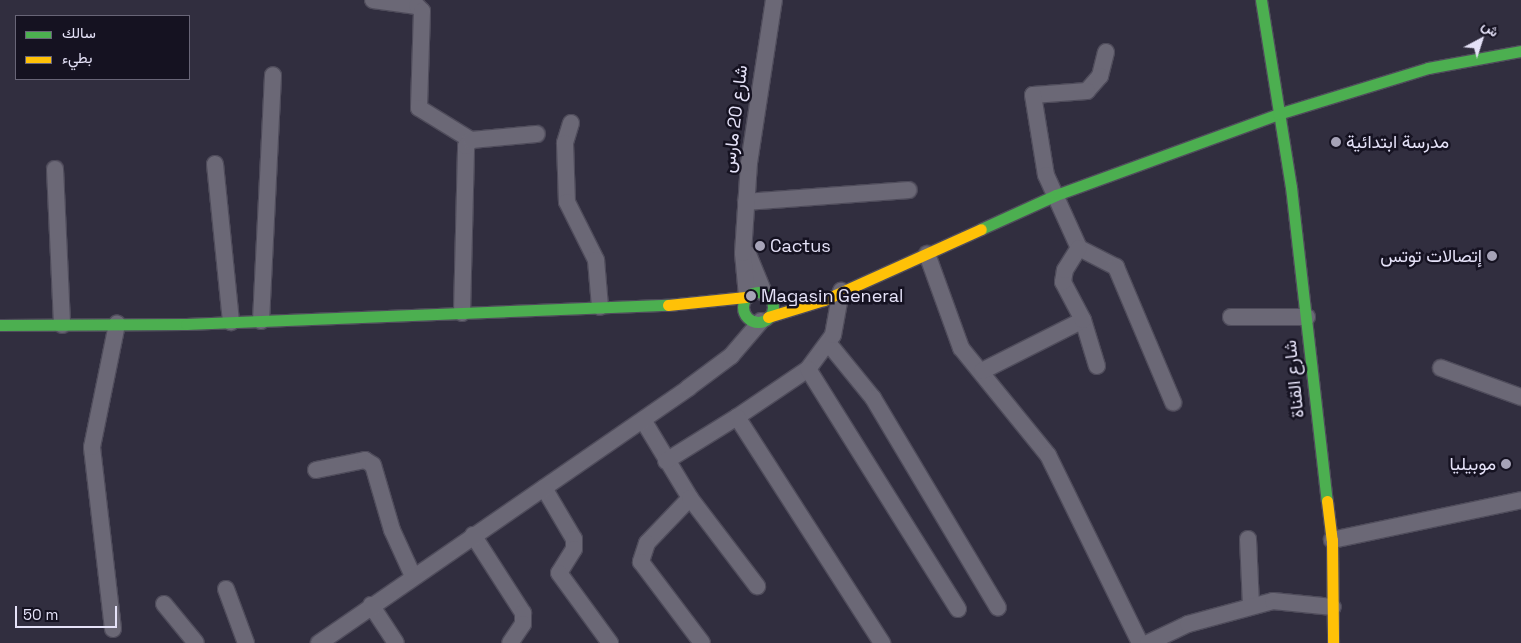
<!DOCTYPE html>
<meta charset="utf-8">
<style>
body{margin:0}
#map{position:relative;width:1521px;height:643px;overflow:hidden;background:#312e3f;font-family:"Space Grotesk",Vazirmatn,sans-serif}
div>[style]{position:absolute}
.roads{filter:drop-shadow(1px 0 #4f4c5b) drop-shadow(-1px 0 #4f4c5b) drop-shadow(0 1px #4f4c5b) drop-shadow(0 -1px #4f4c5b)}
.street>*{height:16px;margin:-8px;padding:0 8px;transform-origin:8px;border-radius:8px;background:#6b6876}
.fast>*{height:11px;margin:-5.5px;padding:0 5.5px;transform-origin:5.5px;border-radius:5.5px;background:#4caf50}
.fast>.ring{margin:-5.5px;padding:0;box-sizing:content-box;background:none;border:11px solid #4caf50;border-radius:50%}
.slow>*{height:11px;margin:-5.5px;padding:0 5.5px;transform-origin:5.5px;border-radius:5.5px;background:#ffc107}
.dots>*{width:14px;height:14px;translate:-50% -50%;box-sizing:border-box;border:2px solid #151221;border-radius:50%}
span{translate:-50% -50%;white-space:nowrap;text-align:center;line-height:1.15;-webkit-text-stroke:5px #151221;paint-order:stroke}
.street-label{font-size:18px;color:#e5e2f8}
.poi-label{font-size:18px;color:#e5e2f8}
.left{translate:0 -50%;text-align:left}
.right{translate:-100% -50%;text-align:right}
.legend{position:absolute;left:15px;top:15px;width:175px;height:65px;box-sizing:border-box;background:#151221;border:1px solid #686577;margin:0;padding:6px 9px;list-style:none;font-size:15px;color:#e5e2f8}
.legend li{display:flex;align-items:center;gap:10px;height:25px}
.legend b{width:25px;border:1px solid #686577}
.north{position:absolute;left:1456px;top:15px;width:50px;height:50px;-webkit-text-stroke:4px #151221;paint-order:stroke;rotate:40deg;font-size:14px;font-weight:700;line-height:20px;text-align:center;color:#e5e2f8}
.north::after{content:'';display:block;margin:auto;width:18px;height:22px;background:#e5e2f8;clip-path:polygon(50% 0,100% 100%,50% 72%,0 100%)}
.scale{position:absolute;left:15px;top:606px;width:102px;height:22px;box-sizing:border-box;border:2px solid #e5e2f8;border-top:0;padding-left:6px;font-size:15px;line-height:18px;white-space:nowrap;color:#e5e2f8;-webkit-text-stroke:4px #151221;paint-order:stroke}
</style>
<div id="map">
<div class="roads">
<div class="street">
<div style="left:373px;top:0;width:44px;rotate:7.8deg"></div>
<div style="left:417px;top:6px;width:7px;rotate:45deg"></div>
<div style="left:422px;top:11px;width:97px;rotate:91.8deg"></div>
<div style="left:419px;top:108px;width:61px;rotate:31.6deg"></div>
<div style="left:1106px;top:52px;width:25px;rotate:104deg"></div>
<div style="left:1100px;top:76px;width:20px;rotate:131deg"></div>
<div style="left:1087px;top:91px;width:54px;rotate:175.8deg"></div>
<div style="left:1033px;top:95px;width:81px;rotate:80.8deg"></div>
<div style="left:1046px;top:175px;width:80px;rotate:65.7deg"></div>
<div style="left:1079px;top:248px;width:42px;rotate:27.2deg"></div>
<div style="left:1116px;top:267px;width:147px;rotate:67.1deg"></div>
<div style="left:571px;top:123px;width:21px;rotate:107deg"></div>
<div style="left:565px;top:143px;width:59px;rotate:88.1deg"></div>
<div style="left:567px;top:202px;width:65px;rotate:63.4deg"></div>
<div style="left:596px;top:260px;width:47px;rotate:85.1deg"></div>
<div style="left:215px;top:164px;width:159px;rotate:84.2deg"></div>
<div style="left:55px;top:169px;width:156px;rotate:87.4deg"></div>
<div style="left:746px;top:202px;width:163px;rotate:-4.2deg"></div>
<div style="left:748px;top:254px;width:42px;rotate:67.7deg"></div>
<div style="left:927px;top:254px;width:100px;rotate:70.1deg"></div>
<div style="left:961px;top:348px;width:138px;rotate:50.9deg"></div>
<div style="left:1048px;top:455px;width:209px;rotate:63.9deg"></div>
<div style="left:747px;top:296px;width:43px;rotate:-95.3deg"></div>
<div style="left:743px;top:253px;width:90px;rotate:-86.2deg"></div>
<div style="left:749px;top:163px;width:165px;rotate:-81.3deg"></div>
<div style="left:462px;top:313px;width:167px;rotate:-88.6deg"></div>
<div style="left:466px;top:146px;width:8px;rotate:-50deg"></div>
<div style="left:471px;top:140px;width:66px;rotate:-5.2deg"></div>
<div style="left:1231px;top:317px;width:76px"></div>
<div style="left:1083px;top:320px;width:48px;rotate:73.1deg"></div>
<div style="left:261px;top:321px;width:246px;rotate:-87.2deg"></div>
<div style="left:829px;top:344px;width:70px;rotate:50.8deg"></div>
<div style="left:873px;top:398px;width:244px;rotate:59.2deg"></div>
<div style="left:1441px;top:368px;width:85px;rotate:19.9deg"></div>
<div style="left:808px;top:369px;width:42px;rotate:-53.7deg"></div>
<div style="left:833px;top:335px;width:45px;rotate:-79.7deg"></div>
<div style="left:982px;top:371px;width:113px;rotate:-26.8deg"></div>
<div style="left:1083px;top:320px;width:43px;rotate:-117.8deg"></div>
<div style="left:1063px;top:282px;width:12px;rotate:-81deg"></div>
<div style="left:1065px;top:270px;width:26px;rotate:-58deg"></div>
<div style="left:737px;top:417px;width:86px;rotate:-34.1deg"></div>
<div style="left:808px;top:369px;width:283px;rotate:58deg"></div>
<div style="left:643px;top:420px;width:91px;rotate:58.9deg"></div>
<div style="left:690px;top:498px;width:62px;rotate:133.7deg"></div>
<div style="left:647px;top:543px;width:20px;rotate:108deg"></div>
<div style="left:641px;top:562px;width:101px;rotate:53deg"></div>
<div style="left:666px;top:461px;width:84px;rotate:-31.8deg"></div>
<div style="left:737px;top:417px;width:269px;rotate:57.3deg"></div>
<div style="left:316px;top:470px;width:50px;rotate:-11.5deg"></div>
<div style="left:365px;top:460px;width:9px;rotate:32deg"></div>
<div style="left:373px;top:465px;width:68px;rotate:73.7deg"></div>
<div style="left:392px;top:530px;width:51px;rotate:65.5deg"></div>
<div style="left:544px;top:488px;width:59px;rotate:59.5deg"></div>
<div style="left:574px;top:539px;width:10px;rotate:90deg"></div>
<div style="left:574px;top:549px;width:28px;rotate:122deg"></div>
<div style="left:559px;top:573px;width:87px;rotate:53.9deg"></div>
<div style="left:690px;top:498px;width:111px;rotate:52.7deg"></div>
<div style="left:473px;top:535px;width:93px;rotate:57.3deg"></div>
<div style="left:523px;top:613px;width:11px;rotate:90deg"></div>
<div style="left:523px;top:624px;width:23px;rotate:124deg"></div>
<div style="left:1248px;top:539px;width:67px;rotate:87.4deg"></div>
<div style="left:1332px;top:540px;width:193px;rotate:-11.9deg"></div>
<div style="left:226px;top:589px;width:58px;rotate:69.7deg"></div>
<div style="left:164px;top:604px;width:50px;rotate:50.6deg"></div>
<div style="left:371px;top:605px;width:45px;rotate:56.7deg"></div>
<div style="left:113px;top:629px;width:183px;rotate:-96.6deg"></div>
<div style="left:92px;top:447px;width:126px;rotate:-78.5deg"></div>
<div style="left:319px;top:643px;width:449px;rotate:-34.6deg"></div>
<div style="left:688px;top:388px;width:54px;rotate:-36.7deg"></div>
<div style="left:731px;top:356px;width:46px;rotate:-49.4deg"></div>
<div style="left:1148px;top:643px;width:44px;rotate:-25.4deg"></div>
<div style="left:1188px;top:624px;width:88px;rotate:-15.1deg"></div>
<div style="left:1273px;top:601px;width:60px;rotate:5.7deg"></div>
</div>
<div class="fast">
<div style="left:1261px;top:0;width:189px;rotate:80.9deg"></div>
<div style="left:1291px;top:187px;width:316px;rotate:83.5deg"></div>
<div style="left:981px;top:229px;width:82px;rotate:-24.4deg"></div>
<div style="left:1056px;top:195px;width:236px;rotate:-20deg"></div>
<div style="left:1278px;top:114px;width:157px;rotate:-17deg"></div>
<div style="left:1428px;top:68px;width:95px;rotate:-10.4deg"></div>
<div class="ring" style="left:743px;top:292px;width:19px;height:19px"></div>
<div style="left:0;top:325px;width:186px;rotate:-0.3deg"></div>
<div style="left:186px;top:324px;width:482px;rotate:-2.3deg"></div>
</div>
<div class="slow">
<div style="left:668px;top:305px;width:78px;rotate:-5.9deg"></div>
<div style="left:768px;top:317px;width:59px;rotate:-16.9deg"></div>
<div style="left:824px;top:300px;width:172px;rotate:-24.3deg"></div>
<div style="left:1327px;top:501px;width:39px;rotate:83deg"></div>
<div style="left:1332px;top:540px;width:103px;rotate:89.4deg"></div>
</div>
</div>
<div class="dots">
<div style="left:1336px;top:142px;background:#a6a3b7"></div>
<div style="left:760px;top:246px;background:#a6a3b7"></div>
<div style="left:1492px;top:256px;background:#a6a3b7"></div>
<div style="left:751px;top:296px;background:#a6a3b7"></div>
<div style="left:1506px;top:464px;background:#a6a3b7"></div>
</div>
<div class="street-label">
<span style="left:735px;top:119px;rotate:-83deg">شارع 20 مارس</span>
<span style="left:1294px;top:379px;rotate:-96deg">شارع القناة</span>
</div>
<div class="poi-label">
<span class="left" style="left:1346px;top:142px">مدرسة ابتدائية</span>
<span class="left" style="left:770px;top:246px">Cactus</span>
<span class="right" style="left:1482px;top:256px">إتصالات توتس</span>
<span class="left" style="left:761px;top:296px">Magasin General</span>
<span class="right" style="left:1496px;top:464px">موبيليا</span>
</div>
<ul class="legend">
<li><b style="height:6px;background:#4caf50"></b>سالك</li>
<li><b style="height:6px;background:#ffc107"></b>بطيء</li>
</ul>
<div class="north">ش</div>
<div class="scale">50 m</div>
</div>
